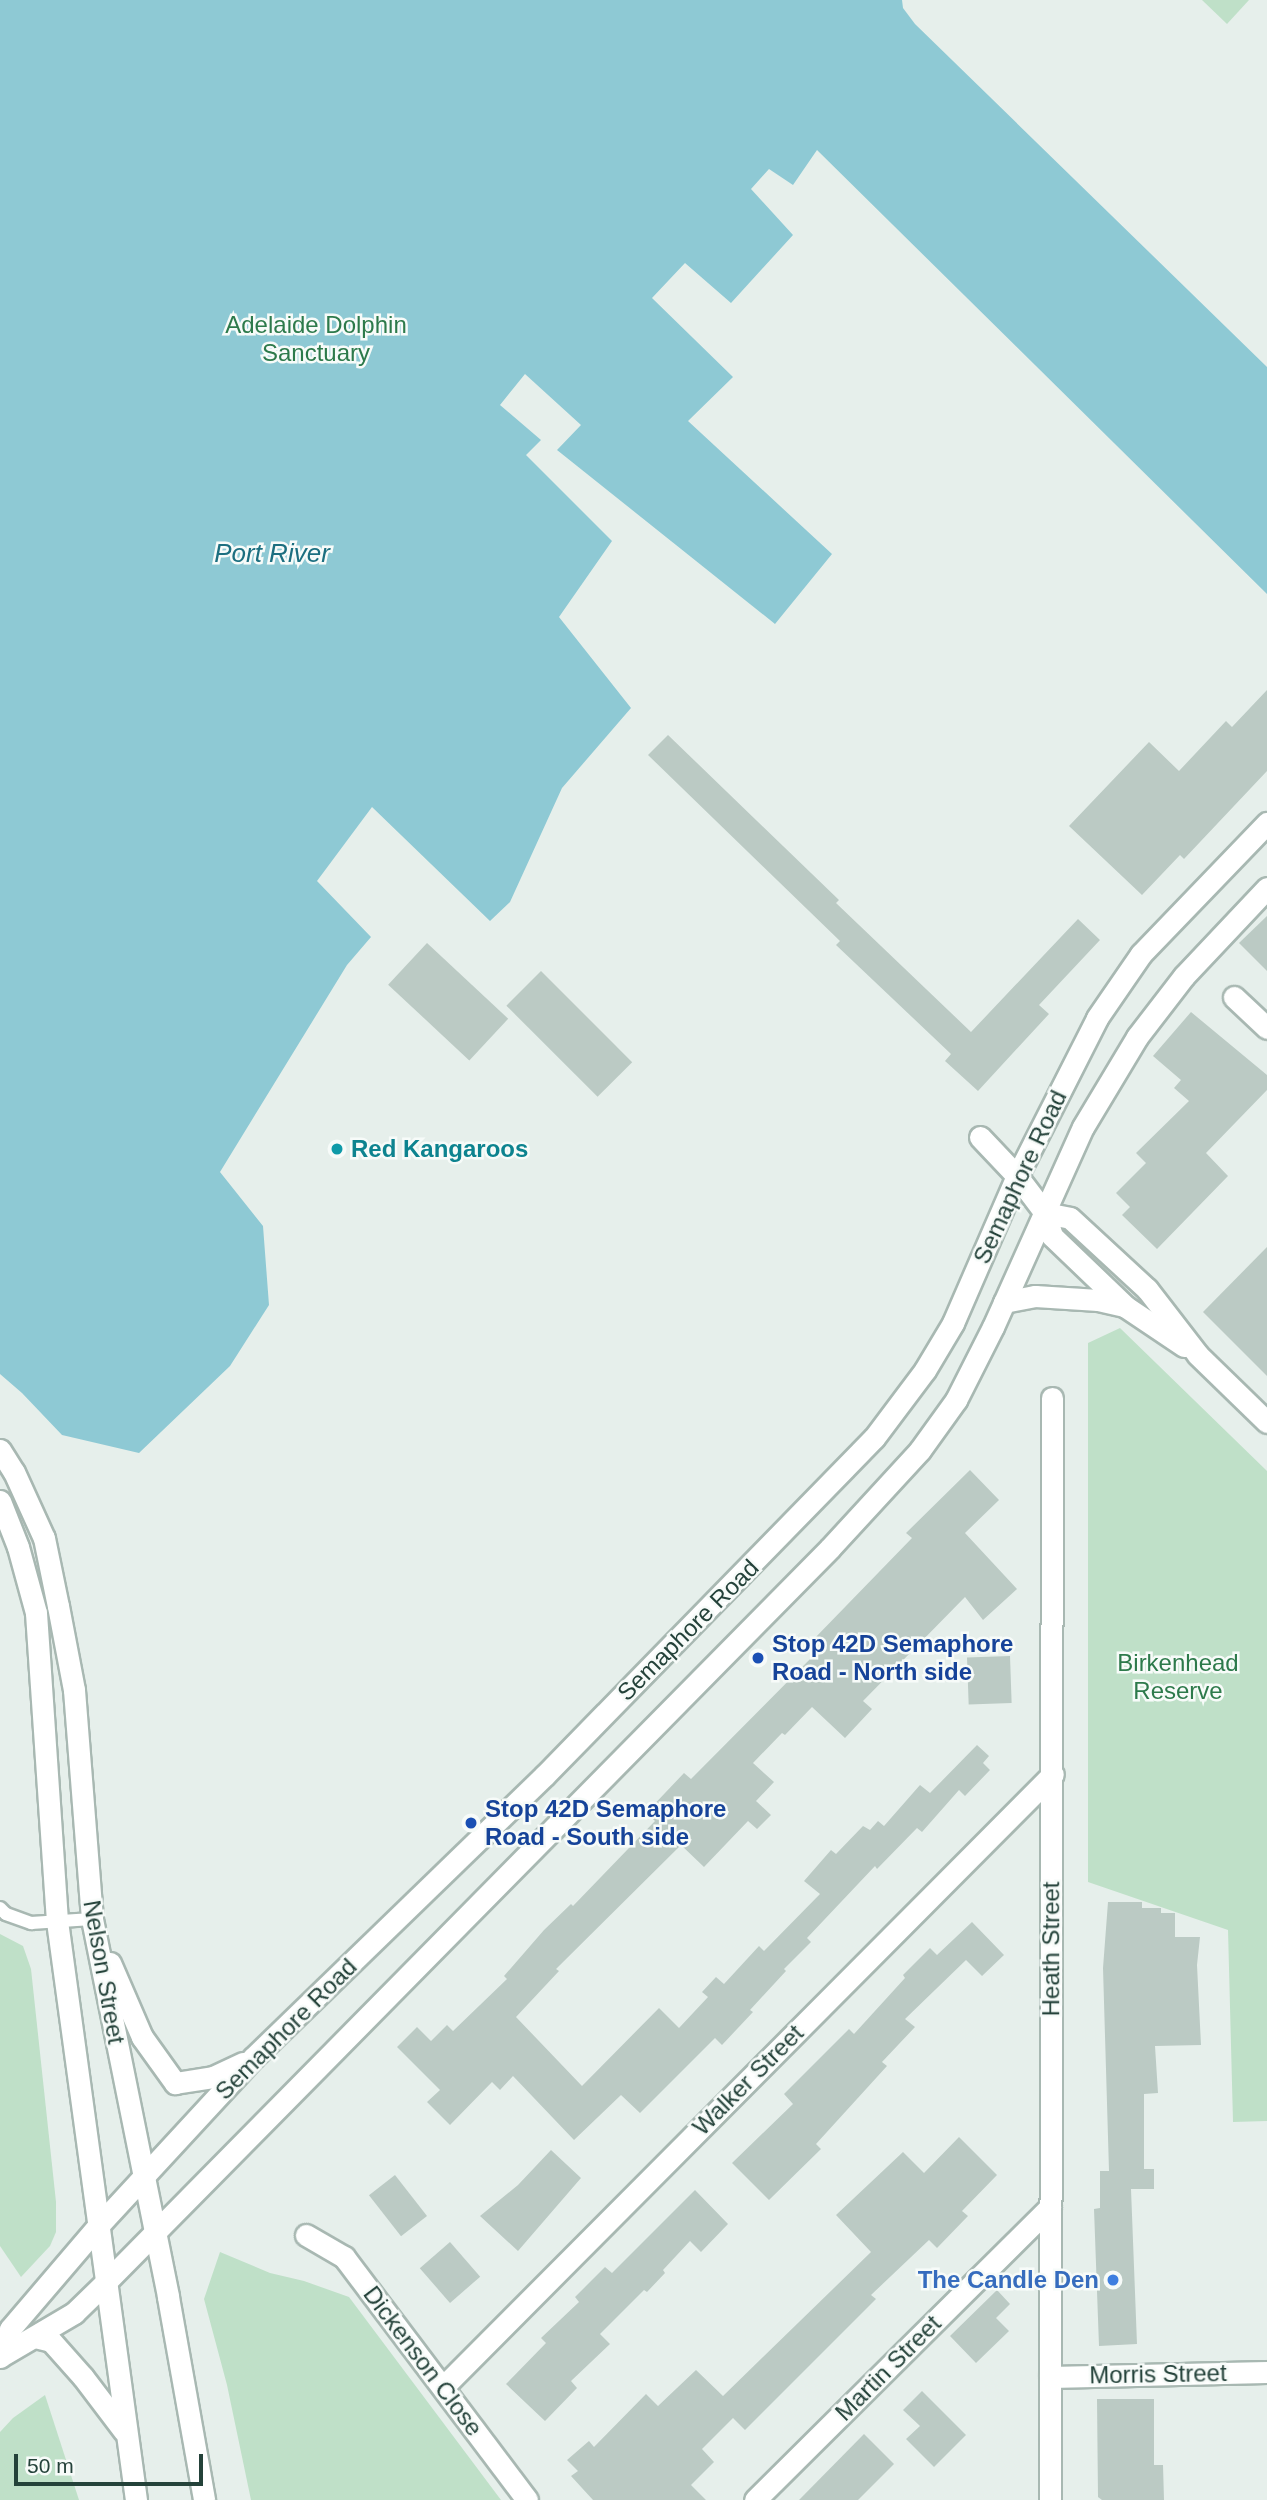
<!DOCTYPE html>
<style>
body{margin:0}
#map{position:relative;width:1267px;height:2500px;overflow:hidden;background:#e6efeb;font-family:Arial,sans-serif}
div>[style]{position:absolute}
.green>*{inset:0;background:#bfe0c8}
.water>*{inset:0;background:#8ec9d4}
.building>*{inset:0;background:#bbcac4;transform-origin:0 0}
.roads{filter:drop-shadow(2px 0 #a8b8b2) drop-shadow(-2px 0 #a8b8b2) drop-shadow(0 2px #a8b8b2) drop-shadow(0 -2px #a8b8b2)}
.lane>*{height:12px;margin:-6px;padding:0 6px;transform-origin:6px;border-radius:6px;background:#fff}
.street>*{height:21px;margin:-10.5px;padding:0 10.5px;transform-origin:10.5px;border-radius:10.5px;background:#fff}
.secondary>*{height:21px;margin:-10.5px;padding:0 10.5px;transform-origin:10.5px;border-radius:10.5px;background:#fff}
.dots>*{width:19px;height:19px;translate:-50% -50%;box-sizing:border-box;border:4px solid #f7fbf9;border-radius:50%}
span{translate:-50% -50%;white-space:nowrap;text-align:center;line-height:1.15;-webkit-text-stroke:5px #f7fbf9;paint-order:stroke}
.park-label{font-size:24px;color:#2d7a4b}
.culture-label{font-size:24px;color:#0d838f;font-weight:700}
.left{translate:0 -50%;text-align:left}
.street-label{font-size:24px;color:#24423a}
.transit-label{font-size:24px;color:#164399;font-weight:700}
.shop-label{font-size:24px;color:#366cbe;font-weight:700}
.right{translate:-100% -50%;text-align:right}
.water-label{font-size:26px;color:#1c6f80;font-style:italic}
.scale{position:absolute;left:14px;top:2454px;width:189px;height:32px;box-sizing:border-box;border:4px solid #24423a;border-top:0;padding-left:9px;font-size:21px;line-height:24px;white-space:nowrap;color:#24423a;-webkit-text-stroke:5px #f7fbf9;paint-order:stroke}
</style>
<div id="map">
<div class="green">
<div style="clip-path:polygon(1202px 0,1249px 0,1227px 24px)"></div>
<div style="clip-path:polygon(1120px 1328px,1267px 1471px,1267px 2121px,1233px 2122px,1228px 1930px,1088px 1882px,1088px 1343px)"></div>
<div style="clip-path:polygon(0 1934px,23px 1946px,31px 1969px,56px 2202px,56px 2232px,50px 2246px,21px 2277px,0 2246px)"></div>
<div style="clip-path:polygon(220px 2252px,270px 2273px,304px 2281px,349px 2297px,501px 2500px,251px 2500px,227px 2385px,204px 2299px)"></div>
<div style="clip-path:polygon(45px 2395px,79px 2500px,0 2500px,0 2432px,13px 2418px)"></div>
</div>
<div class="water">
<div style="clip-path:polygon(0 0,902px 0,903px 8px,915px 24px,1267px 367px,1267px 594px,817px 150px,793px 185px,769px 169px,751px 189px,793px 235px,731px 303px,685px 263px,652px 298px,733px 377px,688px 421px,832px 554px,775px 624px,557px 450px,581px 425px,525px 374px,500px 405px,541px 440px,526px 455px,612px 541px,559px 617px,631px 708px,562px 788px,510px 902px,490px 921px,372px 807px,317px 881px,371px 937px,347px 965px,220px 1172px,263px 1226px,269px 1305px,230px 1366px,139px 1453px,62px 1435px,22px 1393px,0 1374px)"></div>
</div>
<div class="building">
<div style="clip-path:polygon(1267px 690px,1267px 771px,1184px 859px,1180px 855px,1142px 895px,1069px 826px,1149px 742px,1179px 771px,1226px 721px,1232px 727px)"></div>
<div style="clip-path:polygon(668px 735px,839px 900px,836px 903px,971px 1032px,1078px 919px,1100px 940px,1039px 1005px,1049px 1014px,978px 1091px,945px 1061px,951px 1054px,836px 945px,840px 941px,648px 755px)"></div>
<div style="clip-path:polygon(1267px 916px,1267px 971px,1239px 943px)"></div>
<div style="left:427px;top:943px;width:111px;height:57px;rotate:43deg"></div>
<div style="left:541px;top:971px;width:129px;height:49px;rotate:45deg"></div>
<div style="clip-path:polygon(1191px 1012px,1267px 1075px,1267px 1090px,1206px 1153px,1228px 1176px,1157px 1249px,1122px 1215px,1130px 1207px,1116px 1193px,1146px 1163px,1136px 1153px,1189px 1101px,1174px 1088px,1181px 1080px,1153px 1056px)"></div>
<div style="clip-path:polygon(1267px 1247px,1267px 1376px,1203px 1312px)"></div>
<div style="clip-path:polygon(970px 1470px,999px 1500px,965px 1533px,1017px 1589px,983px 1620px,965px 1597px,863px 1701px,872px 1709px,845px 1738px,812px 1707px,785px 1735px,782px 1733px,753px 1763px,774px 1782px,756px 1801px,771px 1815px,757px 1829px,748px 1821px,704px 1867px,681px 1845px,556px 1969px,559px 1971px,516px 2017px,582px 2086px,659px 2008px,679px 2028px,708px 1997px,702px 1992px,716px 1977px,724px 1984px,759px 1946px,764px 1951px,820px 1894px,804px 1881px,831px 1850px,836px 1854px,863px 1826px,870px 1830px,878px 1821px,884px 1826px,920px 1785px,930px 1793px,977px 1745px,989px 1756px,983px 1763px,990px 1770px,965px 1796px,959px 1790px,922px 1832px,917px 1828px,877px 1869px,875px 1866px,807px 1938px,811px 1942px,784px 1969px,786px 1971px,750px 2010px,753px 2012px,722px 2045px,715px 2038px,640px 2113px,621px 2095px,574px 2140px,513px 2076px,500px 2090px,492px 2082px,450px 2125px,427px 2102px,440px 2090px,397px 2047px,417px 2027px,431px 2041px,447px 2025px,453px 2031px,507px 1979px,504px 1976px,544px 1930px,571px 1904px,573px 1906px,655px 1821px,646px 1813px,684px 1773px,691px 1779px,820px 1649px,812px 1641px,912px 1538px,906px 1533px)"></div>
<div style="left:1010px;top:1656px;width:47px;height:43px;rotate:88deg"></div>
<div style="clip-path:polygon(1108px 1902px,1142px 1902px,1142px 1908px,1161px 1908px,1161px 1913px,1175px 1913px,1175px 1937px,1200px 1937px,1197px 1965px,1201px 2045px,1155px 2046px,1158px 2093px,1144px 2094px,1144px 2169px,1154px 2169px,1154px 2189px,1131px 2189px,1137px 2344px,1099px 2346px,1094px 2209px,1100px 2208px,1100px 2171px,1109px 2171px,1103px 1968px)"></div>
<div style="clip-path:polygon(972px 1922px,1004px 1955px,982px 1976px,966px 1960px,905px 2019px,915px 2027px,882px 2062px,887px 2066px,816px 2144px,821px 2149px,769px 2200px,732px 2163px,793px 2104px,784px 2094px,849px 2029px,854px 2034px,905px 1978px,903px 1975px,930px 1948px,937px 1955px)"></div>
<div style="clip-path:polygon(959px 2137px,997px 2175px,962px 2211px,968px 2216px,937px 2248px,929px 2240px,871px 2295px,876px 2299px,745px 2430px,733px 2418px,702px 2449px,714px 2462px,691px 2485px,706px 2500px,593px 2500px,571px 2476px,578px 2471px,567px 2460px,589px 2441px,594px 2447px,646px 2394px,658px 2406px,696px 2370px,723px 2396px,871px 2252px,836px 2215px,903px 2152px,924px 2173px)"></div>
<div style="clip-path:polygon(551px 2150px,581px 2178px,518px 2251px,480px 2216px,518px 2185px)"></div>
<div style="left:395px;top:2175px;width:52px;height:33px;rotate:52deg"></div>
<div style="clip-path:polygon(695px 2190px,728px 2224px,701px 2252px,690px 2241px,663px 2270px,665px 2273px,647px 2292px,644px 2290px,600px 2334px,610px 2344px,571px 2381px,577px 2388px,545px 2421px,506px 2384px,546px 2343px,541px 2338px,579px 2302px,575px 2297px,605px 2267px,612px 2273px)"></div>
<div style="left:450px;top:2242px;width:46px;height:40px;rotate:49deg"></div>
<div style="clip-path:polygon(997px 2290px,1010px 2304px,996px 2318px,1009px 2331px,976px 2363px,950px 2336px)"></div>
<div style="clip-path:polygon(922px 2391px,966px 2435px,934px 2467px,906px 2439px,920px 2426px,903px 2410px)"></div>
<div style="clip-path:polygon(1097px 2399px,1154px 2399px,1154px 2465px,1163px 2465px,1164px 2500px,1102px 2500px,1098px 2497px)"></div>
<div style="clip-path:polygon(864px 2434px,894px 2464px,858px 2500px,799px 2500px)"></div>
</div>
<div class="roads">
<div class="lane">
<div style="left:0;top:1908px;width:8px;rotate:45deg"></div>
<div style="left:6px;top:1914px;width:27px;rotate:20deg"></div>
<div style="left:31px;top:1923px;width:61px;rotate:-3.8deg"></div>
</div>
<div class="street">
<div style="left:1234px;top:997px;width:45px;rotate:43.2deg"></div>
<div style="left:980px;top:1137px;width:54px;rotate:46.5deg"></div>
<div style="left:306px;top:2235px;width:44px;rotate:30.1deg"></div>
<div style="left:344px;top:2257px;width:304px;rotate:53deg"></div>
<div style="left:1px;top:2356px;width:85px;rotate:-30.5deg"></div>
<div style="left:74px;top:2313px;width:43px;rotate:-44.1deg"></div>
<div style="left:0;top:2357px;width:30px;rotate:-70deg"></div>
<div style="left:10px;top:2329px;width:135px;rotate:-49.5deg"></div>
<div style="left:1050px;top:2377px;width:217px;rotate:-1.3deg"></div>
<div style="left:444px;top:2386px;width:863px;rotate:-45.14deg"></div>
<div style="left:755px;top:2500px;width:416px;rotate:-44.8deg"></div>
<div style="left:1050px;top:2500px;width:1102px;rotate:-89.9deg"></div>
</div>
<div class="secondary">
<div style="left:1017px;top:1176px;width:46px;rotate:52.9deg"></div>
<div style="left:1045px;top:1213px;width:24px;rotate:73deg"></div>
<div style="left:1052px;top:1236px;width:103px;rotate:43.8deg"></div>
<div style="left:1126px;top:1307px;width:70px;rotate:33.9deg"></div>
<div style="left:1045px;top:1213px;width:25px;rotate:11deg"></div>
<div style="left:1070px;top:1218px;width:105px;rotate:42.7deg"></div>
<div style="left:1147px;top:1289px;width:83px;rotate:52.3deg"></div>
<div style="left:1198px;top:1355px;width:96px;rotate:44.2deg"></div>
<div style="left:1004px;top:1302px;width:32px;rotate:-11deg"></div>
<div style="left:1035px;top:1296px;width:63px;rotate:3.6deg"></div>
<div style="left:1098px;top:1300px;width:27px;rotate:13deg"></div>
<div style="left:0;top:1450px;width:26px;rotate:58deg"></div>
<div style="left:14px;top:1472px;width:72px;rotate:65.6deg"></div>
<div style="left:44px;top:1538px;width:69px;rotate:78.4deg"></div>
<div style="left:58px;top:1606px;width:86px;rotate:79.2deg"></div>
<div style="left:74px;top:1690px;width:230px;rotate:85.5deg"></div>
<div style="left:92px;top:1919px;width:386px;rotate:78.6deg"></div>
<div style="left:168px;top:2297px;width:206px;rotate:79.9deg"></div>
<div style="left:0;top:1501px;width:49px;rotate:68.6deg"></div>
<div style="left:18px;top:1547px;width:68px;rotate:74.7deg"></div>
<div style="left:36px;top:1613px;width:309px;rotate:86.1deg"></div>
<div style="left:57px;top:1921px;width:584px;rotate:82.23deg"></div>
<div style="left:110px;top:1963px;width:81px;rotate:66.6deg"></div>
<div style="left:142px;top:2037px;width:57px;rotate:54.3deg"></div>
<div style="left:175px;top:2083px;width:38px;rotate:-9deg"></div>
<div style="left:213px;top:2077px;width:33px;rotate:-25deg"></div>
<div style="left:98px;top:2226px;width:230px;rotate:-47.3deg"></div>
<div style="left:254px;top:2057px;width:404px;rotate:-44.1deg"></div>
<div style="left:544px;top:1776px;width:472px;rotate:-45.7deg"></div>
<div style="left:874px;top:1438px;width:85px;rotate:-53.1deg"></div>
<div style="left:925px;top:1370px;width:55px;rotate:-59.2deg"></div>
<div style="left:953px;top:1323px;width:160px;rotate:-66.5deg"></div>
<div style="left:1017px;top:1176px;width:177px;rotate:-63.1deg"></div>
<div style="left:1097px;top:1018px;width:78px;rotate:-55.5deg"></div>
<div style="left:1141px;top:954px;width:182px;rotate:-46.1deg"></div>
<div style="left:105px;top:2283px;width:1032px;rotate:-45.39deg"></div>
<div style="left:830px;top:1548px;width:133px;rotate:-47.4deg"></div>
<div style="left:920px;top:1450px;width:62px;rotate:-54.2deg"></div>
<div style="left:956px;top:1400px;width:82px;rotate:-63.1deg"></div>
<div style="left:993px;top:1327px;width:219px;rotate:-65.8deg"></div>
<div style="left:1083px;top:1127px;width:105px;rotate:-59deg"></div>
<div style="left:1137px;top:1037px;width:77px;rotate:-52.4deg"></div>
<div style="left:1184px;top:976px;width:121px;rotate:-46.7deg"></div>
<div style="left:35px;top:2337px;width:16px;rotate:14deg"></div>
<div style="left:51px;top:2341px;width:48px;rotate:48.4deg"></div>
<div style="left:83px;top:2377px;width:68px;rotate:52.8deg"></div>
</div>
</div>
<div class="dots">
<div style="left:337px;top:1149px;background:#0f9aa8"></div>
<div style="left:758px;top:1658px;background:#1a4fb4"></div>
<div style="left:471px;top:1823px;background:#1a4fb4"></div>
<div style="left:1113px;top:2280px;background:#3f7fe0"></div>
</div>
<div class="park-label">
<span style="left:316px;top:339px">Adelaide Dolphin<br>Sanctuary</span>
<span style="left:1178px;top:1677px">Birkenhead<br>Reserve</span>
</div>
<div class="culture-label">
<span class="left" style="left:351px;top:1149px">Red Kangaroos</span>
</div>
<div class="street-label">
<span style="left:1020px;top:1177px;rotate:-65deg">Semaphore Road</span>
<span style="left:688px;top:1630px;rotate:-45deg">Semaphore Road</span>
<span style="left:1051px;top:1949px;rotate:-90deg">Heath Street</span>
<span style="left:104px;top:1972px;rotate:80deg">Nelson Street</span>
<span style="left:286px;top:2029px;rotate:-45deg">Semaphore Road</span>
<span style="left:748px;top:2080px;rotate:-45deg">Walker Street</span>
<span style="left:423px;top:2361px;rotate:53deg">Dickenson Close</span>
<span style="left:888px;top:2368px;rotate:-45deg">Martin Street</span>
<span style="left:1158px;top:2374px;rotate:-1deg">Morris Street</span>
</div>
<div class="transit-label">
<span class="left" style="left:772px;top:1658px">Stop 42D Semaphore<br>Road - North side</span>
<span class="left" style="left:485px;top:1823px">Stop 42D Semaphore<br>Road - South side</span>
</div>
<div class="shop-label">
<span class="right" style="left:1099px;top:2280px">The Candle Den</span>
</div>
<div class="water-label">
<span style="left:272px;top:554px">Port River</span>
</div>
<div class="scale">50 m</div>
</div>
